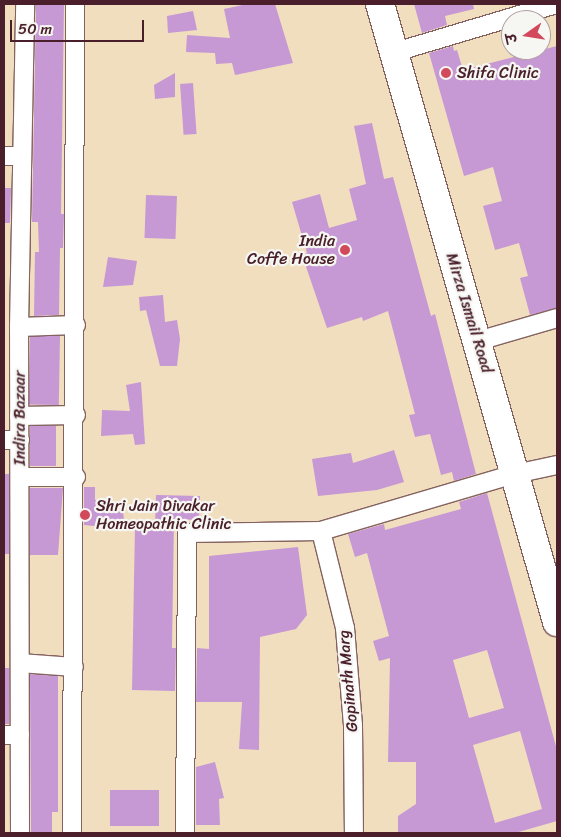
<!DOCTYPE html>
<meta charset="utf-8">
<style>
body{margin:0}
#map{position:relative;width:561px;height:837px;overflow:hidden;background:#f1debf;font-family:Sriracha,"Playpen Sans Deva",sans-serif}
div>[style]{position:absolute}
.building>*{inset:0;background:#c698d4;transform-origin:0 0}
.roads{filter:drop-shadow(1px 0 #84625f) drop-shadow(-1px 0 #84625f) drop-shadow(0 1px #84625f) drop-shadow(0 -1px #84625f)}
.street>*{height:18px;margin:-9px;padding:0 9px;transform-origin:9px;border-radius:9px;background:#fff}
.highway>*{height:28px;margin:-14px;padding:0 14px;transform-origin:14px;border-radius:14px;background:#fff}
.dots>*{width:14px;height:14px;translate:-50% -50%;box-sizing:border-box;border:2px solid #f6f6f2;border-radius:50%}
span{translate:-50% -50%;white-space:nowrap;text-align:center;line-height:1.15;-webkit-text-stroke:4.5px #f6f6f2;paint-order:stroke}
.poi-label{font-size:16px;color:#4a1f2b}
.left{translate:0 -50%;text-align:left}
.right{translate:-100% -50%;text-align:right}
.street-label{font-size:16px;color:#4a1f2b}
.frame{position:absolute;inset:0;border:5px solid #4a1f2b;pointer-events:none}
.north{position:absolute;left:501px;top:10px;width:50px;height:50px;box-sizing:border-box;background:#f6f6f2;border:1px solid #b1a0a2;border-radius:50%;rotate:257deg;font-size:14px;font-weight:700;line-height:20px;text-align:center;color:#4a1f2b}
.north::after{content:'';display:block;margin:auto;width:18px;height:22px;background:#d1495b;clip-path:polygon(50% 0,100% 100%,50% 72%,0 100%)}
.scale{position:absolute;left:10px;top:20px;width:134px;height:22px;box-sizing:border-box;border:2px solid #4a1f2b;border-top:0;padding-left:6px;font-size:15px;line-height:18px;white-space:nowrap;color:#4a1f2b;-webkit-text-stroke:4px #f6f6f2;paint-order:stroke}
</style>
<div id="map">
<div class="building">
<div style="clip-path:polygon(36px 4px,64px 4px,61px 214px,64px 214px,63px 248px,60px 248px,59px 315px,34px 316px,35px 252px,39px 252px,38px 222px,32px 222px)"></div>
<div style="clip-path:polygon(247px 4px,275px 4px,293px 63px,235px 75px,232px 63px,216px 64px,215px 53px,186px 52px,187px 35px,230px 38px,224px 9px)"></div>
<div style="clip-path:polygon(414px 4px,473px 4px,474px 9px,445px 16px,447px 25px,422px 33px)"></div>
<div style="clip-path:polygon(193px 11px,197px 30px,168px 33px,167px 16px)"></div>
<div style="clip-path:polygon(453px 46px,454px 51px,457px 50px,463px 70px,557px 46px,557px 308px,530px 315px,520px 278px,528px 276px,519px 243px,495px 250px,483px 206px,502px 201px,493px 167px,464px 176px,429px 53px)"></div>
<div style="clip-path:polygon(175px 73px,175px 97px,155px 99px,154px 85px)"></div>
<div style="left:193px;top:83px;width:51px;height:13px;rotate:86deg"></div>
<div style="clip-path:polygon(372px 123px,384px 179px,393px 177px,431px 316px,435px 314px,476px 474px,454px 481px,452px 472px,441px 475px,430px 434px,415px 437px,409px 415px,415px 414px,388px 311px,363px 321px,362px 317px,327px 328px,302px 255px,307px 253px,292px 202px,320px 194px,329px 228px,357px 220px,349px 189px,366px 184px,354px 126px)"></div>
<div style="clip-path:polygon(4px 188px,11px 188px,10px 223px,4px 223px)"></div>
<div style="left:146px;top:195px;width:31px;height:43px;rotate:2deg"></div>
<div style="clip-path:polygon(108px 257px,137px 261px,133px 285px,103px 287px)"></div>
<div style="clip-path:polygon(163px 295px,165px 322px,177px 320px,180px 339px,177px 366px,160px 366px,146px 310px,140px 311px,139px 297px)"></div>
<div style="left:60px;top:336px;width:69px;height:30px;rotate:91deg"></div>
<div style="clip-path:polygon(141px 382px,145px 444px,135px 445px,133px 434px,101px 436px,102px 410px,130px 411px,126px 385px)"></div>
<div style="left:30px;top:426px;width:26px;height:40px"></div>
<div style="clip-path:polygon(394px 450px,404px 482px,377px 490px,318px 496px,312px 459px,351px 453px,353px 463px)"></div>
<div style="left:4px;top:474px;width:5px;height:80px"></div>
<div style="clip-path:polygon(84px 487px,95px 487px,95px 500px,111px 500px,110px 512px,123px 511px,125px 529px,84px 525px)"></div>
<div style="clip-path:polygon(30px 488px,63px 488px,58px 555px,30px 555px)"></div>
<div style="clip-path:polygon(evenodd,487px 493px,557px 750px,557px 821px,515px 833px,398px 833px,398px 816px,416px 804px,416px 762px,388px 762px,390px 658px,379px 661px,373px 641px,389px 636px,367px 553px,355px 557px,348px 534px,384px 524px,385px 530px,461px 509px,459px 502px,487px 493px,487px 650px,504px 708px,469px 718px,453px 660px,487px 650px,487px 493px,520px 731px,542px 809px,495px 823px,473px 745px,520px 731px)"></div>
<div style="clip-path:polygon(156px 495px,200px 496px,199px 520px,174px 519px,172px 648px,176px 648px,175px 691px,132px 690px,135px 525px,155px 526px)"></div>
<div style="clip-path:polygon(298px 547px,307px 615px,296px 629px,260px 637px,259px 750px,239px 749px,242px 702px,196px 702px,197px 648px,209px 649px,209px 556px)"></div>
<div style="left:4px;top:668px;width:5px;height:56px"></div>
<div style="clip-path:polygon(30px 674px,58px 676px,58px 812px,52px 812px,52px 833px,31px 833px)"></div>
<div style="clip-path:polygon(215px 762px,224px 798px,219px 799px,220px 825px,196px 825px,196px 767px)"></div>
<div style="left:110px;top:790px;width:49px;height:36px"></div>
</div>
<div class="roads">
<div class="street">
<div style="left:392px;top:53px;width:171px;rotate:-16.6deg"></div>
<div style="left:4px;top:156px;width:17px"></div>
<div style="left:19px;top:327px;width:57px;rotate:-2deg"></div>
<div style="left:478px;top:341px;width:82px;rotate:-16.2deg"></div>
<div style="left:19px;top:416px;width:57px;rotate:-1deg"></div>
<div style="left:4px;top:440px;width:16px"></div>
<div style="left:20px;top:477px;width:56px"></div>
<div style="left:321px;top:531px;width:100px;rotate:76.1deg"></div>
<div style="left:345px;top:628px;width:97px;rotate:85.3deg"></div>
<div style="left:353px;top:725px;width:108px;rotate:89.5deg"></div>
<div style="left:20px;top:663px;width:54px;rotate:4.2deg"></div>
<div style="left:4px;top:735px;width:16px"></div>
<div style="left:20px;top:833px;width:506px;rotate:-90.11deg"></div>
<div style="left:19px;top:327px;width:323px;rotate:-88.9deg"></div>
<div style="left:72px;top:833px;width:829px;rotate:-89.79deg"></div>
<div style="left:185px;top:833px;width:300px;rotate:-89.6deg"></div>
<div style="left:187px;top:533px;width:134px;rotate:-0.9deg"></div>
<div style="left:321px;top:531px;width:202px;rotate:-16.4deg"></div>
<div style="left:515px;top:474px;width:43px;rotate:-12.1deg"></div>
</div>
<div class="highway">
<div style="left:380px;top:4px;width:643px;rotate:74.02deg"></div>
</div>
</div>
<div class="dots">
<div style="left:446px;top:73px;background:#d1495b"></div>
<div style="left:345px;top:250px;background:#d1495b"></div>
<div style="left:85px;top:515px;background:#d1495b"></div>
</div>
<div class="poi-label">
<span class="left" style="left:457px;top:73px">Shifa Clinic</span>
<span class="right" style="left:335px;top:250px">India<br>Coffe House</span>
<span class="left" style="left:96px;top:515px">Shri Jain Divakar<br>Homeopathic Clinic</span>
</div>
<div class="street-label">
<span style="left:469px;top:313px;rotate:73deg">Mirza Ismail Road</span>
<span style="left:20px;top:418px;rotate:-90deg">Indira Bazaar</span>
<span style="left:348px;top:681px;rotate:-95deg">Gopinath Marg</span>
</div>
<div class="frame"></div>
<div class="north">उ</div>
<div class="scale">50 m</div>
</div>
